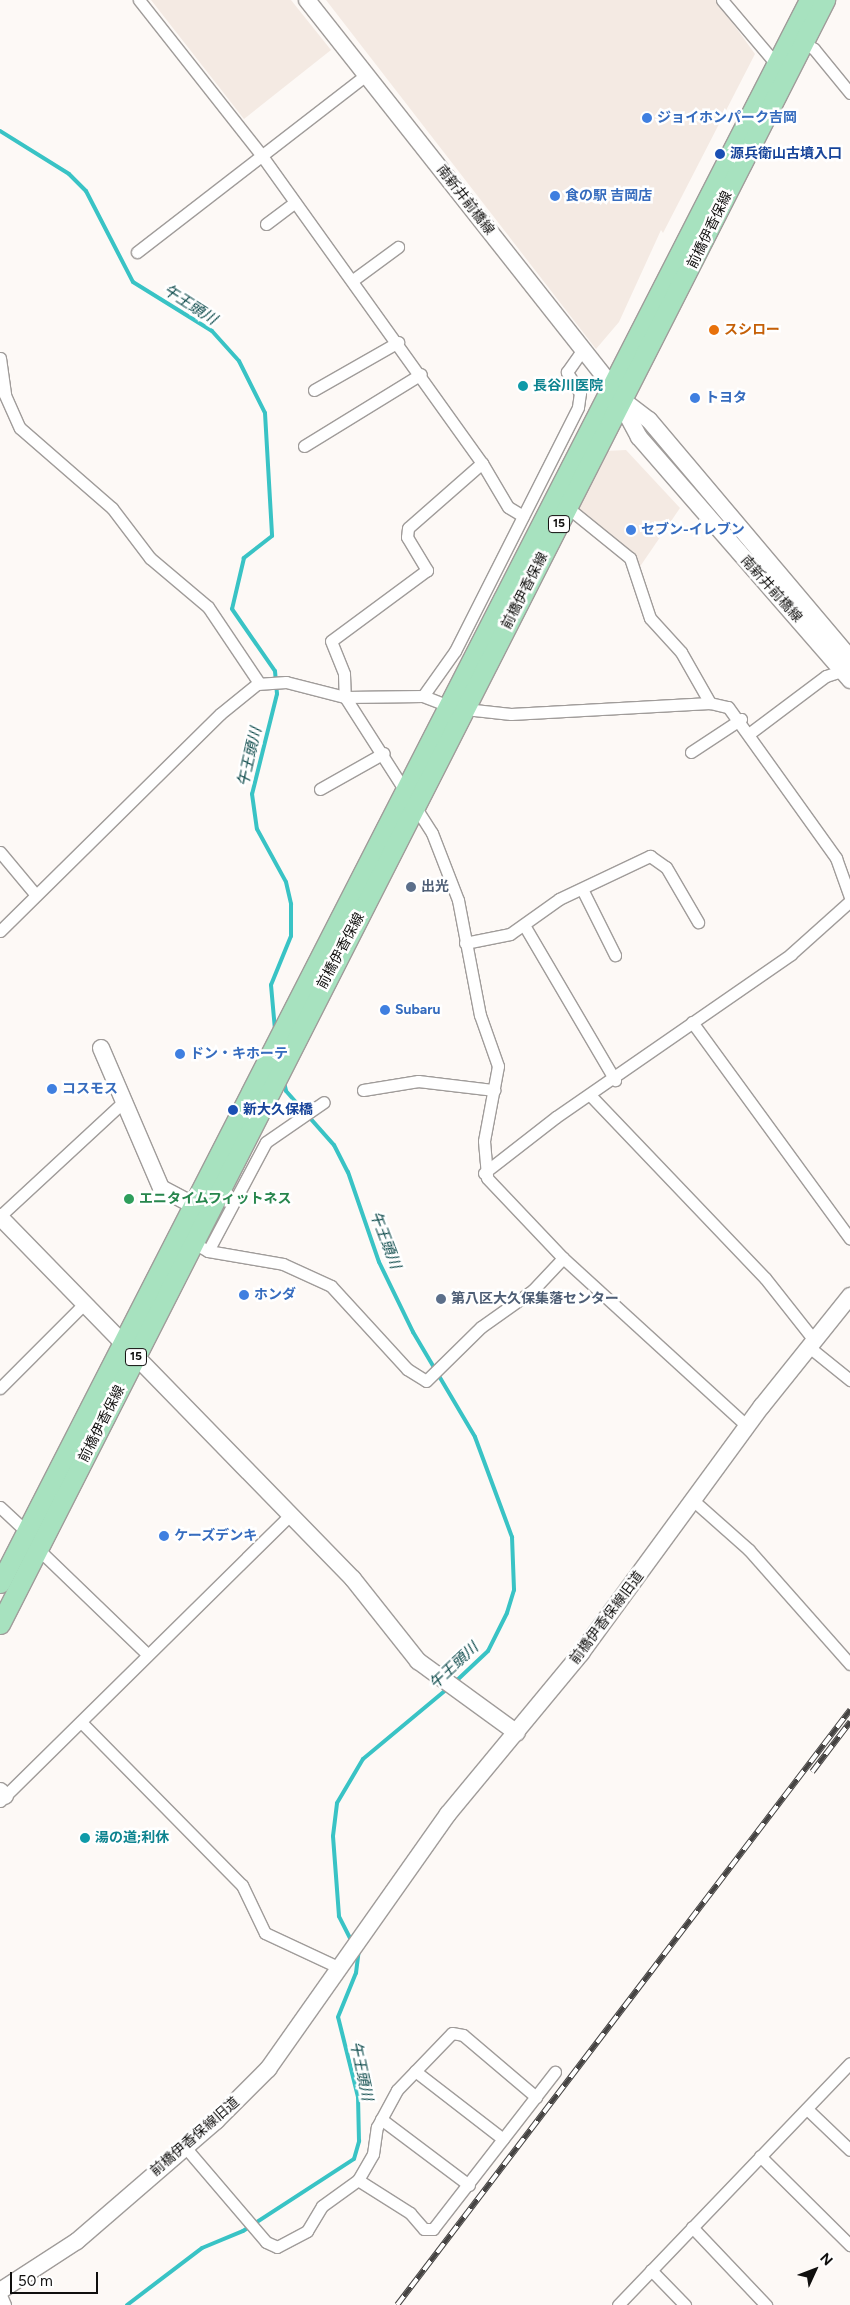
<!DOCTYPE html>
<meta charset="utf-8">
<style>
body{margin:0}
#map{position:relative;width:850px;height:2305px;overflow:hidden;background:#fdf9f6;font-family:Figtree,"Noto Sans JP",sans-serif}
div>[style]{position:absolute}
.built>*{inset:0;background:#f4eae3}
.stream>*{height:4px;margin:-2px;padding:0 2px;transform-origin:2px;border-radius:2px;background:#39c3c5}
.roads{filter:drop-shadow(1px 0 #a09c9a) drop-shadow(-1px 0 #a09c9a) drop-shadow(0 1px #a09c9a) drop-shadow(0 -1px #a09c9a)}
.street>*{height:11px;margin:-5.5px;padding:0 5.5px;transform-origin:5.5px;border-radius:5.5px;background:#fff}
.secondary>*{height:16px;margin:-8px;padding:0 8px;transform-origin:8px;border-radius:8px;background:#fff}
.primary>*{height:19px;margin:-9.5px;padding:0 9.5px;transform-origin:9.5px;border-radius:9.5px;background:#a7e2bf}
.rail>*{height:5.5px;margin-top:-2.75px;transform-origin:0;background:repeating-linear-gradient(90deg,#fff 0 11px,#454342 0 22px);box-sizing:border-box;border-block:1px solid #454342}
.dots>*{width:14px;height:14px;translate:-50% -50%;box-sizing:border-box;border:2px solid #fff;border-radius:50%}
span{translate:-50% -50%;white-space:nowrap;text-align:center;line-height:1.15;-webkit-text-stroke:5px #fff;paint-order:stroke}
.shield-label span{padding:1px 4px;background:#fff;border:1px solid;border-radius:4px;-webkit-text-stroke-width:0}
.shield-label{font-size:12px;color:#100f0e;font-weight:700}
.shop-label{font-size:14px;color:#366cbe;font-weight:700}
.left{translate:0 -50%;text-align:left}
.transit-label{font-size:14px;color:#164399;font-weight:700}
.street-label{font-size:14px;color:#100f0e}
.food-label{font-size:14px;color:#c56008;font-weight:700}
.culture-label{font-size:14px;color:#0d838f;font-weight:700}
.service-label{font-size:14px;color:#4e5e75;font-weight:700}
.leisure-label{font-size:14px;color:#27864d;font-weight:700}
.water-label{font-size:15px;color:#004142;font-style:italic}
.north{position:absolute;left:790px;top:2245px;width:50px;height:50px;-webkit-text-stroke:4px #fff;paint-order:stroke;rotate:47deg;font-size:14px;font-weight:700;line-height:20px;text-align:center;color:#100f0e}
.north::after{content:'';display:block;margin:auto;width:18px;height:22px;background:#100f0e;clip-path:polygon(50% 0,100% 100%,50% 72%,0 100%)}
.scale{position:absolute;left:10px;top:2272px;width:88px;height:22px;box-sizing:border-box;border:2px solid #100f0e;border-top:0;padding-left:6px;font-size:15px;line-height:18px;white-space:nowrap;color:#100f0e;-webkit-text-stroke:4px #fff;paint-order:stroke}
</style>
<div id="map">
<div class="built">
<div style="clip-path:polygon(151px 0,291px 0,331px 50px,244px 119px)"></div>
<div style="clip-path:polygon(326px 0,716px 0,755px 54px,663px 233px,661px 230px,619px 322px,596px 349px)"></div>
<div style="clip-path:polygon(626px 450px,680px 508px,639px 568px,578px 511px,606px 451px)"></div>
</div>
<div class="stream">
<div style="left:0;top:131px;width:81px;rotate:31.9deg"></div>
<div style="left:69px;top:174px;width:24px;rotate:45deg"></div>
<div style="left:86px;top:191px;width:102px;rotate:62.7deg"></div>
<div style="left:133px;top:282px;width:93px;rotate:31.8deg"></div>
<div style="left:212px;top:331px;width:40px;rotate:48deg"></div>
<div style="left:239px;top:361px;width:58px;rotate:63.4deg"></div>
<div style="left:265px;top:413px;width:123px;rotate:86.7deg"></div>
<div style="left:272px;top:536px;width:36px;rotate:142deg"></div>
<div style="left:244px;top:558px;width:52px;rotate:103.2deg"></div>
<div style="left:232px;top:609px;width:75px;rotate:55.3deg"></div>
<div style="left:275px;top:671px;width:23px;rotate:85deg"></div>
<div style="left:277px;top:694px;width:103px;rotate:104deg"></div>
<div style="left:252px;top:794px;width:35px;rotate:82deg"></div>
<div style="left:257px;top:829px;width:60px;rotate:61.3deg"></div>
<div style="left:286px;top:882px;width:23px;rotate:77deg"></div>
<div style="left:291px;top:904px;width:32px;rotate:90deg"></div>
<div style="left:291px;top:936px;width:53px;rotate:112.2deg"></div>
<div style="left:271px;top:985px;width:45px;rotate:84.9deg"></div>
<div style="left:284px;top:1082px;width:9px;rotate:77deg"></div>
<div style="left:286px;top:1091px;width:72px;rotate:48.4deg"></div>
<div style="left:334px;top:1145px;width:30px;rotate:63deg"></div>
<div style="left:348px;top:1172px;width:95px;rotate:71deg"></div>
<div style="left:379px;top:1262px;width:78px;rotate:64.1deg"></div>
<div style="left:413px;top:1332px;width:122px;rotate:59.4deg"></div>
<div style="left:475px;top:1437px;width:107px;rotate:69.7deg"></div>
<div style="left:512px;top:1537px;width:53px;rotate:87.8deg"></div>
<div style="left:514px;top:1590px;width:24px;rotate:107deg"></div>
<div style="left:507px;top:1613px;width:42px;rotate:116.6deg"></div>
<div style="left:488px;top:1651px;width:47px;rotate:136.7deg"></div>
<div style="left:352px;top:1942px;width:29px;rotate:-117deg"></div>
<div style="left:339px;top:1916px;width:80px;rotate:-94.3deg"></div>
<div style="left:333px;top:1836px;width:33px;rotate:-83deg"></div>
<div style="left:337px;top:1803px;width:51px;rotate:-59.4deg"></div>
<div style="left:363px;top:1759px;width:109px;rotate:-39.8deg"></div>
<div style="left:127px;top:2305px;width:94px;rotate:-37.2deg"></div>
<div style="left:202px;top:2248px;width:44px;rotate:-22.5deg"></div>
<div style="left:243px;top:2231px;width:132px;rotate:-33deg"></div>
<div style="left:354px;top:2159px;width:19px;rotate:-74deg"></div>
<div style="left:359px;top:2141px;width:44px;rotate:-91.3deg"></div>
<div style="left:358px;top:2097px;width:82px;rotate:-104deg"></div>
<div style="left:338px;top:2017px;width:48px;rotate:-67.8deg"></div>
<div style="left:356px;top:1973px;width:24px;rotate:-83deg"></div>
</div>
<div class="roads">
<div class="street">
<div style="left:139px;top:0;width:199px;rotate:51.7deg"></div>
<div style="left:262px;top:156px;width:378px;rotate:54.4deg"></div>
<div style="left:722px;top:0;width:84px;rotate:49.8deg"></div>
<div style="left:803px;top:42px;width:13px;rotate:32deg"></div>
<div style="left:814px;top:49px;width:57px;rotate:50.7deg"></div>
<div style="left:266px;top:224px;width:36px;rotate:-37deg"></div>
<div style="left:137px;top:252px;width:289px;rotate:-37.7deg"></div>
<div style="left:353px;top:280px;width:56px;rotate:-36.3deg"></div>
<div style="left:0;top:358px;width:37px;rotate:82deg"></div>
<div style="left:5px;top:395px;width:36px;rotate:66deg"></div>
<div style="left:20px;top:428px;width:122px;rotate:41deg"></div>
<div style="left:112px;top:508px;width:63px;rotate:52.8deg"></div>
<div style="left:150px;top:558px;width:76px;rotate:40.2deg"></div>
<div style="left:208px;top:607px;width:92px;rotate:56.1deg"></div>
<div style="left:314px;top:390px;width:97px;rotate:-29.7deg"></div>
<div style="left:304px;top:446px;width:137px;rotate:-31.6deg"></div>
<div style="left:567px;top:507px;width:81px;rotate:39deg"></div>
<div style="left:630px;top:558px;width:63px;rotate:71.6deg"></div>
<div style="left:650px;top:618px;width:46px;rotate:47.6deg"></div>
<div style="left:681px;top:652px;width:59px;rotate:60.4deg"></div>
<div style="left:523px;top:516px;width:17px;rotate:-149deg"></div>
<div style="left:508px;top:507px;width:51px;rotate:-120.6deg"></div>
<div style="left:482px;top:463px;width:98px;rotate:138.7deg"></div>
<div style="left:408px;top:528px;width:9px;rotate:96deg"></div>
<div style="left:407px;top:537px;width:39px;rotate:59deg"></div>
<div style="left:427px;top:570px;width:119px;rotate:143.5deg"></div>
<div style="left:331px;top:641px;width:35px;rotate:68deg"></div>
<div style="left:344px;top:674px;width:23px;rotate:88deg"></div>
<div style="left:345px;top:697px;width:161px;rotate:57.4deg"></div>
<div style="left:432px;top:833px;width:72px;rotate:68.8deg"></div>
<div style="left:458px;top:900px;width:117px;rotate:79.2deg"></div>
<div style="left:480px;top:1015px;width:54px;rotate:70.6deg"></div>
<div style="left:498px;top:1066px;width:76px;rotate:100.6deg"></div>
<div style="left:484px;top:1141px;width:37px;rotate:85deg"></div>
<div style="left:487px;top:1178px;width:110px;rotate:46.5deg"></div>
<div style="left:563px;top:1258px;width:249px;rotate:42.4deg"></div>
<div style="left:423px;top:696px;width:55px;rotate:-54.6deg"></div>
<div style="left:455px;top:651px;width:273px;rotate:-63.2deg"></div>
<div style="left:578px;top:407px;width:14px;rotate:-82deg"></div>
<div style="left:580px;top:393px;width:25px;rotate:-122deg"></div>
<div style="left:567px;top:372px;width:28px;rotate:-55deg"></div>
<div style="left:465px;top:709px;width:46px;rotate:6.2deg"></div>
<div style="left:511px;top:714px;width:199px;rotate:-3.2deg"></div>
<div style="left:710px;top:703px;width:18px;rotate:13deg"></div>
<div style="left:728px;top:707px;width:186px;rotate:54.4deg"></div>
<div style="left:836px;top:858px;width:41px;rotate:70.3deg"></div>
<div style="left:750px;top:733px;width:95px;rotate:-36.9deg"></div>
<div style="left:826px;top:676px;width:25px;rotate:-18deg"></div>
<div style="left:691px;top:752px;width:60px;rotate:-33.4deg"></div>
<div style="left:320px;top:789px;width:73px;rotate:-29.4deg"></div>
<div style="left:0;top:852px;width:56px;rotate:50.1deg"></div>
<div style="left:582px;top:889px;width:74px;rotate:63.4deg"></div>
<div style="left:524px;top:925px;width:180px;rotate:59.6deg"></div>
<div style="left:0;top:931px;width:309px;rotate:-44.6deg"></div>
<div style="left:220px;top:714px;width:48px;rotate:-39deg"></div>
<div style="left:257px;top:684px;width:29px;rotate:-4deg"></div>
<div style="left:286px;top:682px;width:61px;rotate:14.3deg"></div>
<div style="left:345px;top:697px;width:78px;rotate:-0.7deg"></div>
<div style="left:423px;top:696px;width:26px;rotate:21deg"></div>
<div style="left:465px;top:943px;width:46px;rotate:-11.3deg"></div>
<div style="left:510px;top:934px;width:60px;rotate:-35.5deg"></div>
<div style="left:559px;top:899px;width:101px;rotate:-25.3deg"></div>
<div style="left:650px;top:856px;width:19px;rotate:35deg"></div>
<div style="left:666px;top:867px;width:64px;rotate:59.8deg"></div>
<div style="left:692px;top:1022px;width:268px;rotate:53.9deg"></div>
<div style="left:363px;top:1090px;width:56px;rotate:-9.3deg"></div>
<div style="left:418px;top:1081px;width:77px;rotate:6.8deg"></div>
<div style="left:590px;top:1095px;width:253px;rotate:46.3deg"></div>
<div style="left:765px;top:1278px;width:79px;rotate:51.7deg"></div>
<div style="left:484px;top:1173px;width:91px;rotate:-37.9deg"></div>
<div style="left:556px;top:1117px;width:286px;rotate:-34.7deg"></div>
<div style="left:791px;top:954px;width:79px;rotate:-41.9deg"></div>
<div style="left:0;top:1216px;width:169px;rotate:-42.8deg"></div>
<div style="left:194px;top:1243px;width:16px;rotate:30deg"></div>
<div style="left:208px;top:1251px;width:76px;rotate:9.8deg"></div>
<div style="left:283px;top:1264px;width:53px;rotate:24.6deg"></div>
<div style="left:331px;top:1286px;width:113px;rotate:47.5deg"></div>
<div style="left:407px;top:1369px;width:22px;rotate:32deg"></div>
<div style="left:426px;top:1381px;width:77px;rotate:-44.5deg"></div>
<div style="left:481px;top:1327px;width:64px;rotate:-35.4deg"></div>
<div style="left:533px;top:1290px;width:44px;rotate:-46.8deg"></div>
<div style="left:208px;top:1251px;width:123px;rotate:-62deg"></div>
<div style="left:266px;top:1142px;width:70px;rotate:-34.6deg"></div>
<div style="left:809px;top:1347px;width:53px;rotate:38.8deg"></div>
<div style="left:0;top:1388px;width:119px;rotate:-45deg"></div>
<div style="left:695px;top:1502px;width:72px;rotate:41.6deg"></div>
<div style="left:749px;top:1550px;width:152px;rotate:48.5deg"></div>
<div style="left:0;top:1507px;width:35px;rotate:43deg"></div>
<div style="left:38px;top:1549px;width:151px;rotate:43.9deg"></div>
<div style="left:81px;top:1722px;width:229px;rotate:45.4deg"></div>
<div style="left:242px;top:1885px;width:53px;rotate:64.4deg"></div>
<div style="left:265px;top:1933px;width:81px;rotate:25deg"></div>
<div style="left:0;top:1801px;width:409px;rotate:-44.6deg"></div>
<div style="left:415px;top:2071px;width:111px;rotate:37.7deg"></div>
<div style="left:807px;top:2109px;width:59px;rotate:43.6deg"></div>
<div style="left:381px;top:2119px;width:110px;rotate:36.9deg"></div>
<div style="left:185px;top:2147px;width:125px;rotate:49.5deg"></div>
<div style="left:266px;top:2242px;width:12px;rotate:24deg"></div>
<div style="left:277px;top:2247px;width:34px;rotate:-28deg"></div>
<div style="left:307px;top:2231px;width:29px;rotate:-59deg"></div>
<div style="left:322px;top:2206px;width:44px;rotate:-35.8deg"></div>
<div style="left:358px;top:2180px;width:30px;rotate:-60deg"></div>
<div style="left:373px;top:2154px;width:27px;rotate:-82deg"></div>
<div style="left:377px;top:2127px;width:42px;rotate:-61.6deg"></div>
<div style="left:397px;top:2090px;width:79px;rotate:-46deg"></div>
<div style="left:452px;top:2033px;width:11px;rotate:10deg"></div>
<div style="left:463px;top:2035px;width:96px;rotate:40.3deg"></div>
<div style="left:760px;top:2156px;width:127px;rotate:44.7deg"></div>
<div style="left:358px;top:2180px;width:62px;rotate:32.4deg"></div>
<div style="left:410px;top:2213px;width:21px;rotate:49deg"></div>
<div style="left:424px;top:2229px;width:9px"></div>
<div style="left:433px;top:2229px;width:199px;rotate:-52.2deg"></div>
<div style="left:692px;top:2227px;width:108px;rotate:46.5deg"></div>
<div style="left:651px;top:2270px;width:49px;rotate:45.8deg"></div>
<div style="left:0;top:2293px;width:13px;rotate:67deg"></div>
<div style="left:618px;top:2305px;width:335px;rotate:-46.2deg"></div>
</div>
<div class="secondary">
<div style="left:307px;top:0;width:491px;rotate:51.7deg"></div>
<div style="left:611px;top:385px;width:59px;rotate:61.7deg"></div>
<div style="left:639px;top:437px;width:322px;rotate:49deg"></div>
<div style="left:625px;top:402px;width:30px;rotate:37deg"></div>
<div style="left:649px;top:420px;width:312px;rotate:49.8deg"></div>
<div style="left:101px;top:1048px;width:152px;rotate:66.8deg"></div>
<div style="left:161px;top:1188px;width:36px;rotate:28deg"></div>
<div style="left:0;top:1217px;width:506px;rotate:45.72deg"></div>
<div style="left:353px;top:1579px;width:105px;rotate:51.6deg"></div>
<div style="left:418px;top:1661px;width:122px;rotate:36deg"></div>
<div style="left:0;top:1791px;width:7px;rotate:45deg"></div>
<div style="left:0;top:2291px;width:92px;rotate:-33deg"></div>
<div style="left:77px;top:2241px;width:184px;rotate:-40.8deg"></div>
<div style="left:216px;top:2121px;width:74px;rotate:-45deg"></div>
<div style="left:268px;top:2069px;width:312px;rotate:-54.8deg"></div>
<div style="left:448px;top:1814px;width:209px;rotate:-50.4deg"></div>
<div style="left:581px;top:1653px;width:306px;rotate:-53.8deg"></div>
<div style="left:762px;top:1406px;width:141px;rotate:-51.3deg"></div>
</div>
<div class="primary">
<div style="left:0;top:1583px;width:1778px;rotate:-62.93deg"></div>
<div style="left:0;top:1624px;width:1822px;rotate:-63.07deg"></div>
</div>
</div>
<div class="rail">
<div style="left:812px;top:1772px;width:63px;rotate:-52.8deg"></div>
<div style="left:397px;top:2305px;width:748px;rotate:-52.72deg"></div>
</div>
<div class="dots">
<div style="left:647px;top:118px;background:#3f7fe0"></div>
<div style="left:720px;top:154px;background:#1a4fb4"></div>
<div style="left:555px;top:196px;background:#3f7fe0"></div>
<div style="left:714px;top:330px;background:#e8710a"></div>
<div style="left:523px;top:386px;background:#0f9aa8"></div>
<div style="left:695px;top:398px;background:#3f7fe0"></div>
<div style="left:631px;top:530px;background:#3f7fe0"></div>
<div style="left:411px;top:887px;background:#5c6f8a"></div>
<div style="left:385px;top:1010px;background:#3f7fe0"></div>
<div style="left:180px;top:1054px;background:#3f7fe0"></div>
<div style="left:52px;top:1089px;background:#3f7fe0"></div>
<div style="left:233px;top:1110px;background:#1a4fb4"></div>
<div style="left:129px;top:1199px;background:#2e9e5b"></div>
<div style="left:244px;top:1295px;background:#3f7fe0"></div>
<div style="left:441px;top:1299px;background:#5c6f8a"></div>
<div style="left:164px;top:1536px;background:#3f7fe0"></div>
<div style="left:85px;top:1838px;background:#0f9aa8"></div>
</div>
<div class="shield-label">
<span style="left:559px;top:524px">15</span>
<span style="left:136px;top:1357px">15</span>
</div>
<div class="shop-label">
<span class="left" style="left:657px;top:118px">ジョイホンパーク吉岡</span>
<span class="left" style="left:565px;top:196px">食の駅 吉岡店</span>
<span class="left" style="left:705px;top:398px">トヨタ</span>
<span class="left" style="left:641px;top:530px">セブン-イレブン</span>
<span class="left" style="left:395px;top:1010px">Subaru</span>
<span class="left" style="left:190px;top:1054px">ドン・キホーテ</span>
<span class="left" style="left:62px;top:1089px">コスモス</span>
<span class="left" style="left:254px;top:1295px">ホンダ</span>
<span class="left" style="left:174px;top:1536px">ケーズデンキ</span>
</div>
<div class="transit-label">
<span class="left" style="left:730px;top:154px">源兵衛山古墳入口</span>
<span class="left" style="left:243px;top:1110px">新大久保橋</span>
</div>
<div class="street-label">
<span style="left:465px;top:200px;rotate:52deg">南新井前橋線</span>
<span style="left:710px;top:230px;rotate:-64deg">前橋伊香保線</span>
<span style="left:771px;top:589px;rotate:48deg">南新井前橋線</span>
<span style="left:525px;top:591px;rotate:-63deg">前橋伊香保線</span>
<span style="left:341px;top:951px;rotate:-62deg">前橋伊香保線</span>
<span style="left:102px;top:1424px;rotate:-63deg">前橋伊香保線</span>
<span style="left:607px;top:1618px;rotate:-53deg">前橋伊香保線旧道</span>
<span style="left:195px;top:2137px;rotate:-41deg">前橋伊香保線旧道</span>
</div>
<div class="food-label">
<span class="left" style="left:724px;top:330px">スシロー</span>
</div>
<div class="culture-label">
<span class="left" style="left:533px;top:386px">長谷川医院</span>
<span class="left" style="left:95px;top:1838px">湯の道;利休</span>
</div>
<div class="service-label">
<span class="left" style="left:421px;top:887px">出光</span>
<span class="left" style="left:451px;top:1299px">第八区大久保集落センター</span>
</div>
<div class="leisure-label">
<span class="left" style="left:139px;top:1199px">エニタイムフィットネス</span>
</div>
<div class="water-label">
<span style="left:190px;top:305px;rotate:33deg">午王頭川</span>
<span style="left:250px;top:757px;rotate:-77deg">午王頭川</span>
<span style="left:385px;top:1240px;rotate:69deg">午王頭川</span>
<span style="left:454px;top:1666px;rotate:-43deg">午王頭川</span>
<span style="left:361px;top:2071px;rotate:78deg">午王頭川</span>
</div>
<div class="north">N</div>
<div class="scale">50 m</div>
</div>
